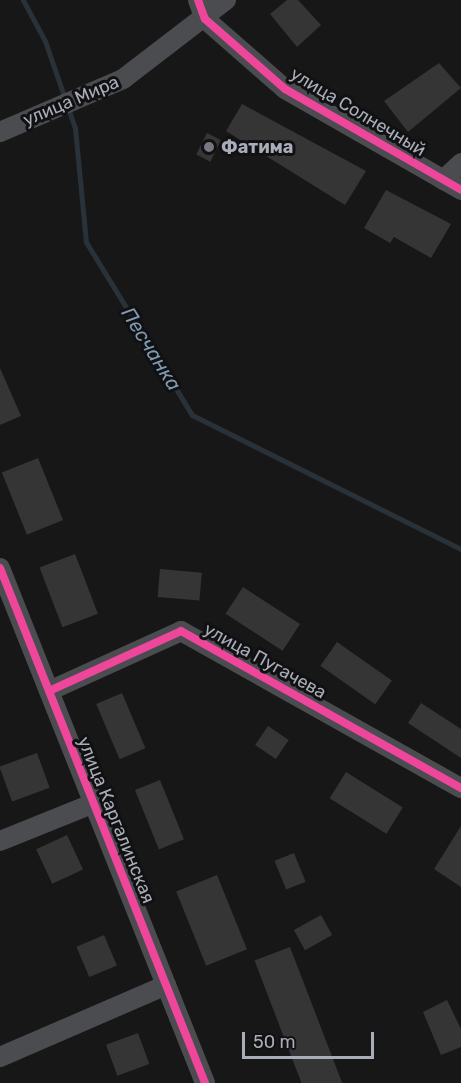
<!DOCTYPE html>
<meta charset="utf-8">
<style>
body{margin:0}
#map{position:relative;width:461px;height:1083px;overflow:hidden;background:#171717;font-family:Rubik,sans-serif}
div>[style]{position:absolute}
.stream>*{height:5px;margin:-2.5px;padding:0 2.5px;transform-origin:2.5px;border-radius:2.5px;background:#2a3239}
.building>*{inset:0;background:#353536;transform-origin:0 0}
.minor>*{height:20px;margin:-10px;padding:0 10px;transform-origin:10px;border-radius:10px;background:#4b4c50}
.cycleway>*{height:8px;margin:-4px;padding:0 4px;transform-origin:4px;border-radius:4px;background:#ed469a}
.dots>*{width:16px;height:16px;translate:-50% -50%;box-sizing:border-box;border:3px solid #111113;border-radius:50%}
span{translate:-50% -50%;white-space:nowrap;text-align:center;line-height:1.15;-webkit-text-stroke:6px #111113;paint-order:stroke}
.street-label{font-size:18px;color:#a8adb8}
.poi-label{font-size:18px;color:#a8adb8;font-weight:700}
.left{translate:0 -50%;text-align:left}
.water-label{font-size:20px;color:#7f9bb3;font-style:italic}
.scale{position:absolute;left:242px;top:1032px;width:132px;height:27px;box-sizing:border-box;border:3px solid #a8adb8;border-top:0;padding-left:8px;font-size:18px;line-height:21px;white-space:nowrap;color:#a8adb8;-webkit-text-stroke:4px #111113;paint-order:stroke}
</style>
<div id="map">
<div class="stream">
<div style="left:23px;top:0;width:47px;rotate:61.8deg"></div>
<div style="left:45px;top:41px;width:92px;rotate:71deg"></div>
<div style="left:75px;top:128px;width:115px;rotate:84.5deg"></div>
<div style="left:86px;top:242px;width:203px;rotate:58.5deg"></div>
<div style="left:192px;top:415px;width:301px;rotate:26.5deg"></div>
</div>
<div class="building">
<div style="clip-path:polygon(287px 0,298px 0,321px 25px,297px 47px,270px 14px)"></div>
<div style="clip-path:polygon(439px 63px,461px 88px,408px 132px,384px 101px)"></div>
<div style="clip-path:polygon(242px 104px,366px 171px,345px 205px,226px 131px)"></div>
<div style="left:207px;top:133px;width:16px;height:24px;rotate:27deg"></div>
<div style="clip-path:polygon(386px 190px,451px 224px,431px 258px,394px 237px,390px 243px,364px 228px)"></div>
<div style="clip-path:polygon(0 368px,21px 416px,0 425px)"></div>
<div style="left:38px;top:458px;width:67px;height:39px;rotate:68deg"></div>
<div style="left:75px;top:554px;width:64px;height:38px;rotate:69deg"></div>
<div style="left:160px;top:569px;width:42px;height:28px;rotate:5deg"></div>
<div style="left:243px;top:587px;width:68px;height:32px;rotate:33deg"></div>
<div style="left:337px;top:642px;width:67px;height:29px;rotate:35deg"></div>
<div style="left:122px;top:693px;width:60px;height:28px;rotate:67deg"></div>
<div style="clip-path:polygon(421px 703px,461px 729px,461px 758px,408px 723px)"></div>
<div style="left:268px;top:726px;width:25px;height:23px;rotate:34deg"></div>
<div style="left:37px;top:753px;width:37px;height:40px;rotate:70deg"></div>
<div style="left:346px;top:772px;width:67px;height:31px;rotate:32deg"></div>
<div style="left:160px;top:780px;width:64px;height:27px;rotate:68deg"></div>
<div style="clip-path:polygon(461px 826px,461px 887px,434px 869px)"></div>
<div style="left:67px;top:835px;width:38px;height:34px;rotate:65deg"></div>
<div style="left:294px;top:853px;width:31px;height:21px;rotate:68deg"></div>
<div style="left:217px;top:875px;width:80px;height:44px;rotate:68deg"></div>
<div style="left:321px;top:915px;width:23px;height:31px;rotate:61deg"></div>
<div style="left:104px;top:935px;width:33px;height:30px;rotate:67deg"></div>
<div style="left:290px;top:947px;width:146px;height:38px;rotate:69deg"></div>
<div style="clip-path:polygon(447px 1000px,461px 1029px,461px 1047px,441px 1055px,423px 1012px)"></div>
<div style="left:138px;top:1033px;width:33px;height:34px;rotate:70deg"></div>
</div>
<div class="minor">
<div style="left:198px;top:0;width:20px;rotate:70deg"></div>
<div style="left:205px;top:19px;width:106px;rotate:41.2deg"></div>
<div style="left:285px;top:89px;width:203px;rotate:29.8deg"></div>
<div style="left:0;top:132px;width:134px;rotate:-23.3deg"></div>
<div style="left:123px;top:79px;width:130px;rotate:-37.5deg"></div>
<div style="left:443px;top:180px;width:25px;rotate:-43deg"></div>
<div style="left:0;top:568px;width:554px;rotate:68.29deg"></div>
<div style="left:49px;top:691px;width:145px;rotate:-24.4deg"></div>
<div style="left:181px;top:631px;width:321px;rotate:29.3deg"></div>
<div style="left:0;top:841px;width:101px;rotate:-22deg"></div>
<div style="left:0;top:1057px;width:181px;rotate:-23.4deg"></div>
</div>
<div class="cycleway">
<div style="left:198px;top:0;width:20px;rotate:70deg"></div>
<div style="left:205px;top:19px;width:106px;rotate:41.2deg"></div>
<div style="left:285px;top:89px;width:203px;rotate:29.8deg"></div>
<div style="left:0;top:568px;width:554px;rotate:68.29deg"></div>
<div style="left:49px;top:691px;width:145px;rotate:-24.4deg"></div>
<div style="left:181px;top:631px;width:321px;rotate:29.3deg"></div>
</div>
<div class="dots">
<div style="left:209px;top:147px;background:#757880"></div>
</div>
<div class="street-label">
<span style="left:71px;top:101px;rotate:-23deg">улица Мира</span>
<span style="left:358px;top:112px;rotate:31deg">улица Солнечный</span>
<span style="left:265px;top:661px;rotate:29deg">улица Пугачева</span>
<span style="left:116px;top:820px;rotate:68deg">улица Каргалинская</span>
</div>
<div class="poi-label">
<span class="left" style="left:221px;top:147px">Фатима</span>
</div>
<div class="water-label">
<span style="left:151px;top:349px;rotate:58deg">Песчанка</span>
</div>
<div class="scale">50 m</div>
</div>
